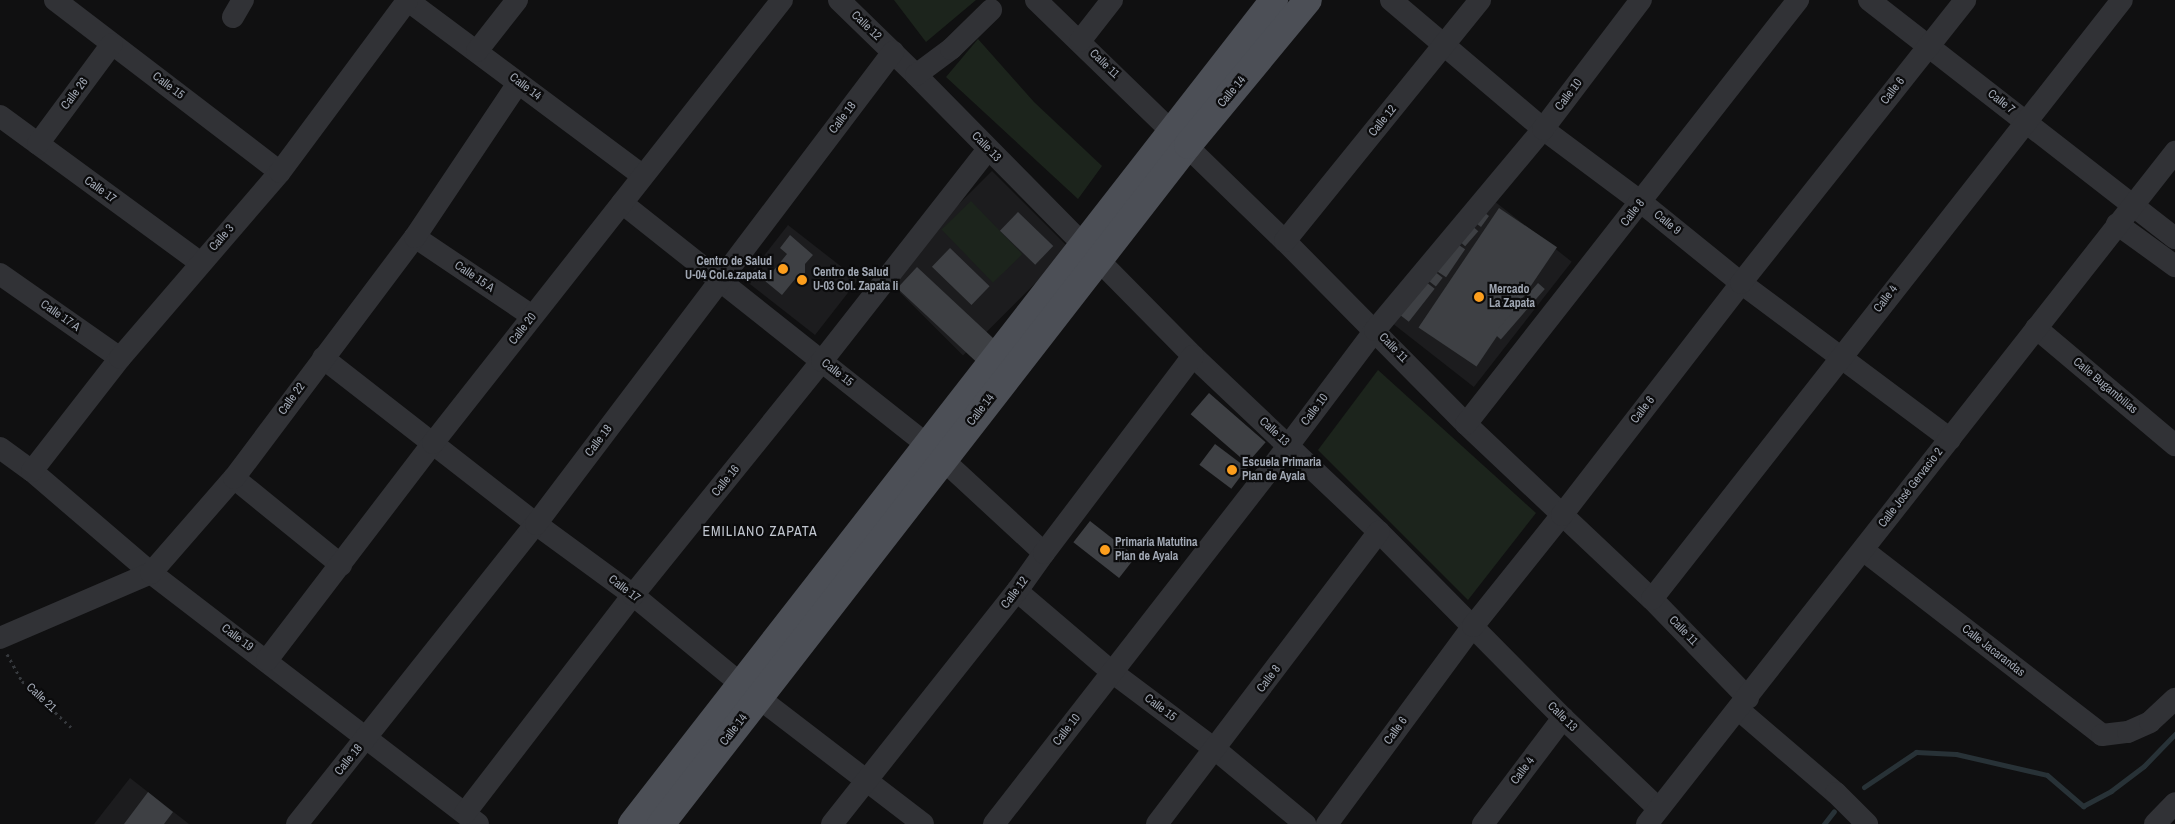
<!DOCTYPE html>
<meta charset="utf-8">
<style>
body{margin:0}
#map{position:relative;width:2175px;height:824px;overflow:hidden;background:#101011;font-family:"Archivo Narrow",sans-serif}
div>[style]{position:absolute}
.built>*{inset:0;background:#1c1c1e;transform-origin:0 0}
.green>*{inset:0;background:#1c241c;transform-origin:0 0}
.stream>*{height:5px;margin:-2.5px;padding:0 2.5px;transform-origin:2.5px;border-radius:2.5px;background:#283237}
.building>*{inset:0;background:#3e4044;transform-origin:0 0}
.path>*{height:3px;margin-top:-1.5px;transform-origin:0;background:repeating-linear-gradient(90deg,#36393d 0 2.5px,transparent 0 6.5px)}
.minor>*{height:22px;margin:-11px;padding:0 11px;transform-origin:11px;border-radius:11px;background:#313236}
.major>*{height:28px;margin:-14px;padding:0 14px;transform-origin:14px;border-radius:14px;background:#4c4f56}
.dots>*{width:14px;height:14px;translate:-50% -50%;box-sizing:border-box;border:2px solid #0b0b0c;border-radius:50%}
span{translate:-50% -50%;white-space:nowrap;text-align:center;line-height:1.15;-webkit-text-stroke:4.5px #0b0b0c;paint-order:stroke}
.street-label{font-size:12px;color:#a0a7b3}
.poi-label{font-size:12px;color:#a0a7b3;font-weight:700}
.right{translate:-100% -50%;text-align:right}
.left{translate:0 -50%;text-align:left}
.neighbourhood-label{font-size:14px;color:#c1c6cf;letter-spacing:1px}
</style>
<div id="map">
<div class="built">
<div style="left:992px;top:171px;width:110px;height:151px;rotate:45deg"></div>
<div style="left:1489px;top:197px;width:105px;height:159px;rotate:38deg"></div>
<div style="left:788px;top:225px;width:89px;height:70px;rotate:38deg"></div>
<div style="clip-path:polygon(130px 778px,189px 824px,94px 824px)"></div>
</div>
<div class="green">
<div style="clip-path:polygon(894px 0,976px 0,926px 42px)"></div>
<div style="clip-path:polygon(978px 39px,1034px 102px,1102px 166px,1078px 199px,946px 77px)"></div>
<div style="left:971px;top:201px;width:74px;height:41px;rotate:46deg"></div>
<div style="clip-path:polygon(1378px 370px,1536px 513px,1468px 600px,1318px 450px)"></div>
</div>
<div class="stream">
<div style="left:1864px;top:787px;width:63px;rotate:-33.9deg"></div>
<div style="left:1916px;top:752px;width:40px;rotate:2.9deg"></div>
<div style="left:1956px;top:754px;width:93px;rotate:13deg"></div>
<div style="left:2047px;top:775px;width:48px;rotate:40.7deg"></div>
<div style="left:2083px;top:806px;width:32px;rotate:-28deg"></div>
<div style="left:2111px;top:791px;width:41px;rotate:-37.1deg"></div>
<div style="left:2144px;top:766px;width:45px;rotate:-45.9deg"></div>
<div style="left:1824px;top:824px;width:16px;rotate:-52deg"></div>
</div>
<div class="building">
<div style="left:1499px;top:208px;width:70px;height:144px;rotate:34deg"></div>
<div style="left:1018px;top:212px;width:49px;height:26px;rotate:44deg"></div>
<div style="clip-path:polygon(1485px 213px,1489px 216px,1481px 227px,1473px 221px)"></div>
<div style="left:1470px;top:224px;width:11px;height:20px;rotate:41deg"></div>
<div style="clip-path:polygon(790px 235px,813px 255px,805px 264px,805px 273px,800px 273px,782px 295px,765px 281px,787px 254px,780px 248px)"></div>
<div style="left:1456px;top:243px;width:11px;height:34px;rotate:34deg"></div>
<div style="left:950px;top:248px;width:55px;height:26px;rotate:44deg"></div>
<div style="left:917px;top:267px;width:108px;height:29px;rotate:43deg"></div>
<div style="left:1434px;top:271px;width:11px;height:11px;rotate:38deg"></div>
<div style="left:1426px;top:282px;width:11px;height:42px;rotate:38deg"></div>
<div style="left:1538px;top:283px;width:9px;height:67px;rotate:41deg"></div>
<div style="left:1209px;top:393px;width:75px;height:28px;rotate:41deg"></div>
<div style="left:1215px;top:444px;width:40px;height:26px;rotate:37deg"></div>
<div style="left:1090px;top:521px;width:58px;height:27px;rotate:38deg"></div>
<div style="clip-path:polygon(148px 792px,173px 812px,164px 824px,124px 824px)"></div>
</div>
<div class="path">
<div style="left:7px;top:654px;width:31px;rotate:61deg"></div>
<div style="left:22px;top:681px;width:70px;rotate:43.3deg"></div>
</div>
<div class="minor">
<div style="left:55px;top:0;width:283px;rotate:37.4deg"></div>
<div style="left:407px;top:0;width:293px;rotate:36.7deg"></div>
<div style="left:839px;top:0;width:107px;rotate:44.2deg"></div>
<div style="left:916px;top:75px;width:395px;rotate:45.4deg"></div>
<div style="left:1193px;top:356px;width:256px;rotate:43.4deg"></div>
<div style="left:1379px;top:532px;width:262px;rotate:45.3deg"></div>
<div style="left:1563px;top:718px;width:131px;rotate:43.5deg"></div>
<div style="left:1036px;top:0;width:347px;rotate:44.1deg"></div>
<div style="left:1285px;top:241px;width:257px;rotate:45.3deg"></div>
<div style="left:1466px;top:424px;width:255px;rotate:43.3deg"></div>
<div style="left:1652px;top:599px;width:138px;rotate:45.9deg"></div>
<div style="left:1391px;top:0;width:199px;rotate:40.3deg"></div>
<div style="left:1543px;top:129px;width:122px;rotate:36.7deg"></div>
<div style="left:1641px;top:202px;width:129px;rotate:39deg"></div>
<div style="left:1741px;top:283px;width:261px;rotate:36.7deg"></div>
<div style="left:1869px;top:0;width:388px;rotate:37.9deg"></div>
<div style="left:233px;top:17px;width:20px;rotate:-60deg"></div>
<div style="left:1080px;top:41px;width:52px;rotate:-52deg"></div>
<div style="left:477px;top:51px;width:65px;rotate:-51.9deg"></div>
<div style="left:916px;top:75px;width:44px;rotate:-36.6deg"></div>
<div style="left:951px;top:49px;width:56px;rotate:-44.3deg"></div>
<div style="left:0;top:116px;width:249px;rotate:36.2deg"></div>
<div style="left:38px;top:144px;width:124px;rotate:-53.5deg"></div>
<div style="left:622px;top:203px;width:389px;rotate:38.4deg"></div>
<div style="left:927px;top:445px;width:159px;rotate:42.7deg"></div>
<div style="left:2117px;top:224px;width:72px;rotate:35.9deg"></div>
<div style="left:415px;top:237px;width:141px;rotate:34deg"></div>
<div style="left:1285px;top:241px;width:310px;rotate:-51deg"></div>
<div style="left:0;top:274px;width:146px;rotate:35deg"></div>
<div style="left:2036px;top:328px;width:182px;rotate:40.1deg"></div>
<div style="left:323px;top:358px;width:270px;rotate:37.9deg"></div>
<div style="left:536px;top:524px;width:120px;rotate:36.2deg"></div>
<div style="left:633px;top:595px;width:141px;rotate:39.5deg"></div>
<div style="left:742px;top:685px;width:228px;rotate:37.5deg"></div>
<div style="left:1466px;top:424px;width:539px;rotate:-51.94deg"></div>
<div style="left:0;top:448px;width:39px;rotate:36deg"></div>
<div style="left:32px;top:471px;width:157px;rotate:40.6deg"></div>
<div style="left:151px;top:573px;width:412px;rotate:37.5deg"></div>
<div style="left:32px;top:471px;width:143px;rotate:-52.1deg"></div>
<div style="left:120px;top:358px;width:245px;rotate:-49.3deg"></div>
<div style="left:280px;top:172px;width:213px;rotate:-53.4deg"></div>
<div style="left:234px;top:478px;width:138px;rotate:39.1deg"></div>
<div style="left:1863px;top:550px;width:302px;rotate:37.7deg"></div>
<div style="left:2102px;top:735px;width:26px;rotate:-7deg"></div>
<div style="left:2128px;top:732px;width:24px;rotate:-24deg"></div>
<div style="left:2150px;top:722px;width:34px;rotate:-43deg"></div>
<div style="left:1017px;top:591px;width:125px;rotate:40.5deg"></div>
<div style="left:1112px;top:672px;width:130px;rotate:36.9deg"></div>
<div style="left:1216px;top:750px;width:116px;rotate:39.7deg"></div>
<div style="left:1652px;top:599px;width:761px;rotate:-51.88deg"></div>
<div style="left:0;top:638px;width:164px;rotate:-23.3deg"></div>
<div style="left:151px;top:573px;width:126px;rotate:-48.9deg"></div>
<div style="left:234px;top:478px;width:301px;rotate:-53.1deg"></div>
<div style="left:415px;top:237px;width:185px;rotate:-56.2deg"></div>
<div style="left:267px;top:660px;width:273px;rotate:-52.6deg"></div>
<div style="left:433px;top:443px;width:564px;rotate:-51.77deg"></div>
<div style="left:1739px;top:710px;width:128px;rotate:40.6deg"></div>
<div style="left:1836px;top:793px;width:44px;rotate:45deg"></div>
<div style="left:465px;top:813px;width:275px;rotate:-52.4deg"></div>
<div style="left:633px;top:595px;width:301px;rotate:-51.1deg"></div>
<div style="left:822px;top:361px;width:269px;rotate:-51.9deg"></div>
<div style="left:297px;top:824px;width:384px;rotate:-51.5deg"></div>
<div style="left:536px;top:524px;width:592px;rotate:-52.9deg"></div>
<div style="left:832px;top:824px;width:298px;rotate:-51.6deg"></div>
<div style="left:1017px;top:591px;width:47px;rotate:-54.6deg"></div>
<div style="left:1044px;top:553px;width:247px;rotate:-52.9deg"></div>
<div style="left:994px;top:824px;width:479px;rotate:-52.1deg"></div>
<div style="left:1288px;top:446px;width:145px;rotate:-53.1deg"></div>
<div style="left:1375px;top:330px;width:262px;rotate:-50.1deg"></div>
<div style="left:1543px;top:129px;width:162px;rotate:-52.8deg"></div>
<div style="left:1157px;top:824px;width:367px;rotate:-52.8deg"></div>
<div style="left:1327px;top:824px;width:246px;rotate:-53.6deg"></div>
<div style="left:1473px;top:626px;width:142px;rotate:-51.3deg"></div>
<div style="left:1562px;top:515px;width:293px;rotate:-52.3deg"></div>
<div style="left:1741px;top:283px;width:361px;rotate:-51.6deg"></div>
<div style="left:1483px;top:824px;width:133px;rotate:-53deg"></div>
<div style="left:1647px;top:824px;width:855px;rotate:-51.84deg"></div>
<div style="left:2155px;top:824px;width:29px;rotate:-46deg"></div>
</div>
<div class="major">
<div style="left:632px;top:824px;width:1045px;rotate:-52.08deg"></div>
<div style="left:661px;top:824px;width:860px;rotate:-52.18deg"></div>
<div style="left:1188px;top:145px;width:188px;rotate:-50.4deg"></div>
</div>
<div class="dots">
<div style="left:783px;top:269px;background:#fc9e1d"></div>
<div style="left:802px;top:280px;background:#fc9e1d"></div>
<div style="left:1479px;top:297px;background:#fc9e1d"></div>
<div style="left:1232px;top:470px;background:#fc9e1d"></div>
<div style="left:1105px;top:550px;background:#fc9e1d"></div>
</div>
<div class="street-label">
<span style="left:866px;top:26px;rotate:44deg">Calle 12</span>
<span style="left:1104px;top:64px;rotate:44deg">Calle 11</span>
<span style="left:168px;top:86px;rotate:37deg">Calle 15</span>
<span style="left:525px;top:87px;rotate:37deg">Calle 14</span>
<span style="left:1893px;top:91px;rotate:-52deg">Calle 6</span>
<span style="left:1232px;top:92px;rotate:-50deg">Calle 14</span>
<span style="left:75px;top:94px;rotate:-53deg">Calle 26</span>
<span style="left:1569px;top:95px;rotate:-53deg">Calle 10</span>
<span style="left:2001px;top:102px;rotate:38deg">Calle 7</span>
<span style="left:843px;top:118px;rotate:-53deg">Calle 18</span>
<span style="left:1383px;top:121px;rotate:-51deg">Calle 12</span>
<span style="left:986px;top:147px;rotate:46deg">Calle 13</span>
<span style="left:100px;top:190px;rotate:36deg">Calle 17</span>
<span style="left:1633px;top:213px;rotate:-52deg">Calle 8</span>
<span style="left:1667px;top:223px;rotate:39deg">Calle 9</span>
<span style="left:222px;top:238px;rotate:-49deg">Calle 3</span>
<span style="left:474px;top:277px;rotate:34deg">Calle 15 A</span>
<span style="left:1886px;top:299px;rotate:-52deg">Calle 4</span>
<span style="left:60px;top:316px;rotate:35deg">Calle 17 A</span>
<span style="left:523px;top:329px;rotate:-52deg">Calle 20</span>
<span style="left:1393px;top:348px;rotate:46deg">Calle 11</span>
<span style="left:837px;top:373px;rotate:38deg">Calle 15</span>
<span style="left:2105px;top:386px;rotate:40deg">Calle Bugambilias</span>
<span style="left:292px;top:399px;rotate:-54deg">Calle 22</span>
<span style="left:981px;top:410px;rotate:-52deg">Calle 14</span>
<span style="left:1315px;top:410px;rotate:-53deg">Calle 10</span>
<span style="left:1643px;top:410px;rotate:-52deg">Calle 6</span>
<span style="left:1274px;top:432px;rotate:43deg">Calle 13</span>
<span style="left:599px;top:441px;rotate:-53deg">Calle 18</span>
<span style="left:726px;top:481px;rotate:-51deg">Calle 16</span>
<span style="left:1911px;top:488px;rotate:-52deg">Calle José Gervacio 2</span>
<span style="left:624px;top:589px;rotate:37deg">Calle 17</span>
<span style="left:1015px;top:593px;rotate:-53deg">Calle 12</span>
<span style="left:1683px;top:631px;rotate:46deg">Calle 11</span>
<span style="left:237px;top:638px;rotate:37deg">Calle 19</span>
<span style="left:1993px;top:651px;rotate:38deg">Calle Jacarandas</span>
<span style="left:1269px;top:679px;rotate:-53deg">Calle 8</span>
<span style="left:41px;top:698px;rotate:43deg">Calle 21</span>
<span style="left:1160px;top:708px;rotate:37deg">Calle 15</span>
<span style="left:1562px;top:717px;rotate:45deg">Calle 13</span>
<span style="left:734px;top:730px;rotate:-52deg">Calle 14</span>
<span style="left:1067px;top:730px;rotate:-52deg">Calle 10</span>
<span style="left:1396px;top:731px;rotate:-54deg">Calle 6</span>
<span style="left:349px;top:760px;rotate:-51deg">Calle 18</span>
<span style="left:1523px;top:771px;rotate:-53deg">Calle 4</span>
</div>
<div class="poi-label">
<span class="right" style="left:772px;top:269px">Centro de Salud<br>U-04 Col.e.zapata I</span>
<span class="left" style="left:813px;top:280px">Centro de Salud<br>U-03 Col. Zapata Ii</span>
<span class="left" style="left:1489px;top:297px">Mercado<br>La Zapata</span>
<span class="left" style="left:1242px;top:470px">Escuela Primaria<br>Plan de Ayala</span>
<span class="left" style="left:1115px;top:550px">Primaria Matutina<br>Plan de Ayala</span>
</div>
<div class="neighbourhood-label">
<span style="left:760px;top:531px">EMILIANO ZAPATA</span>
</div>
</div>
